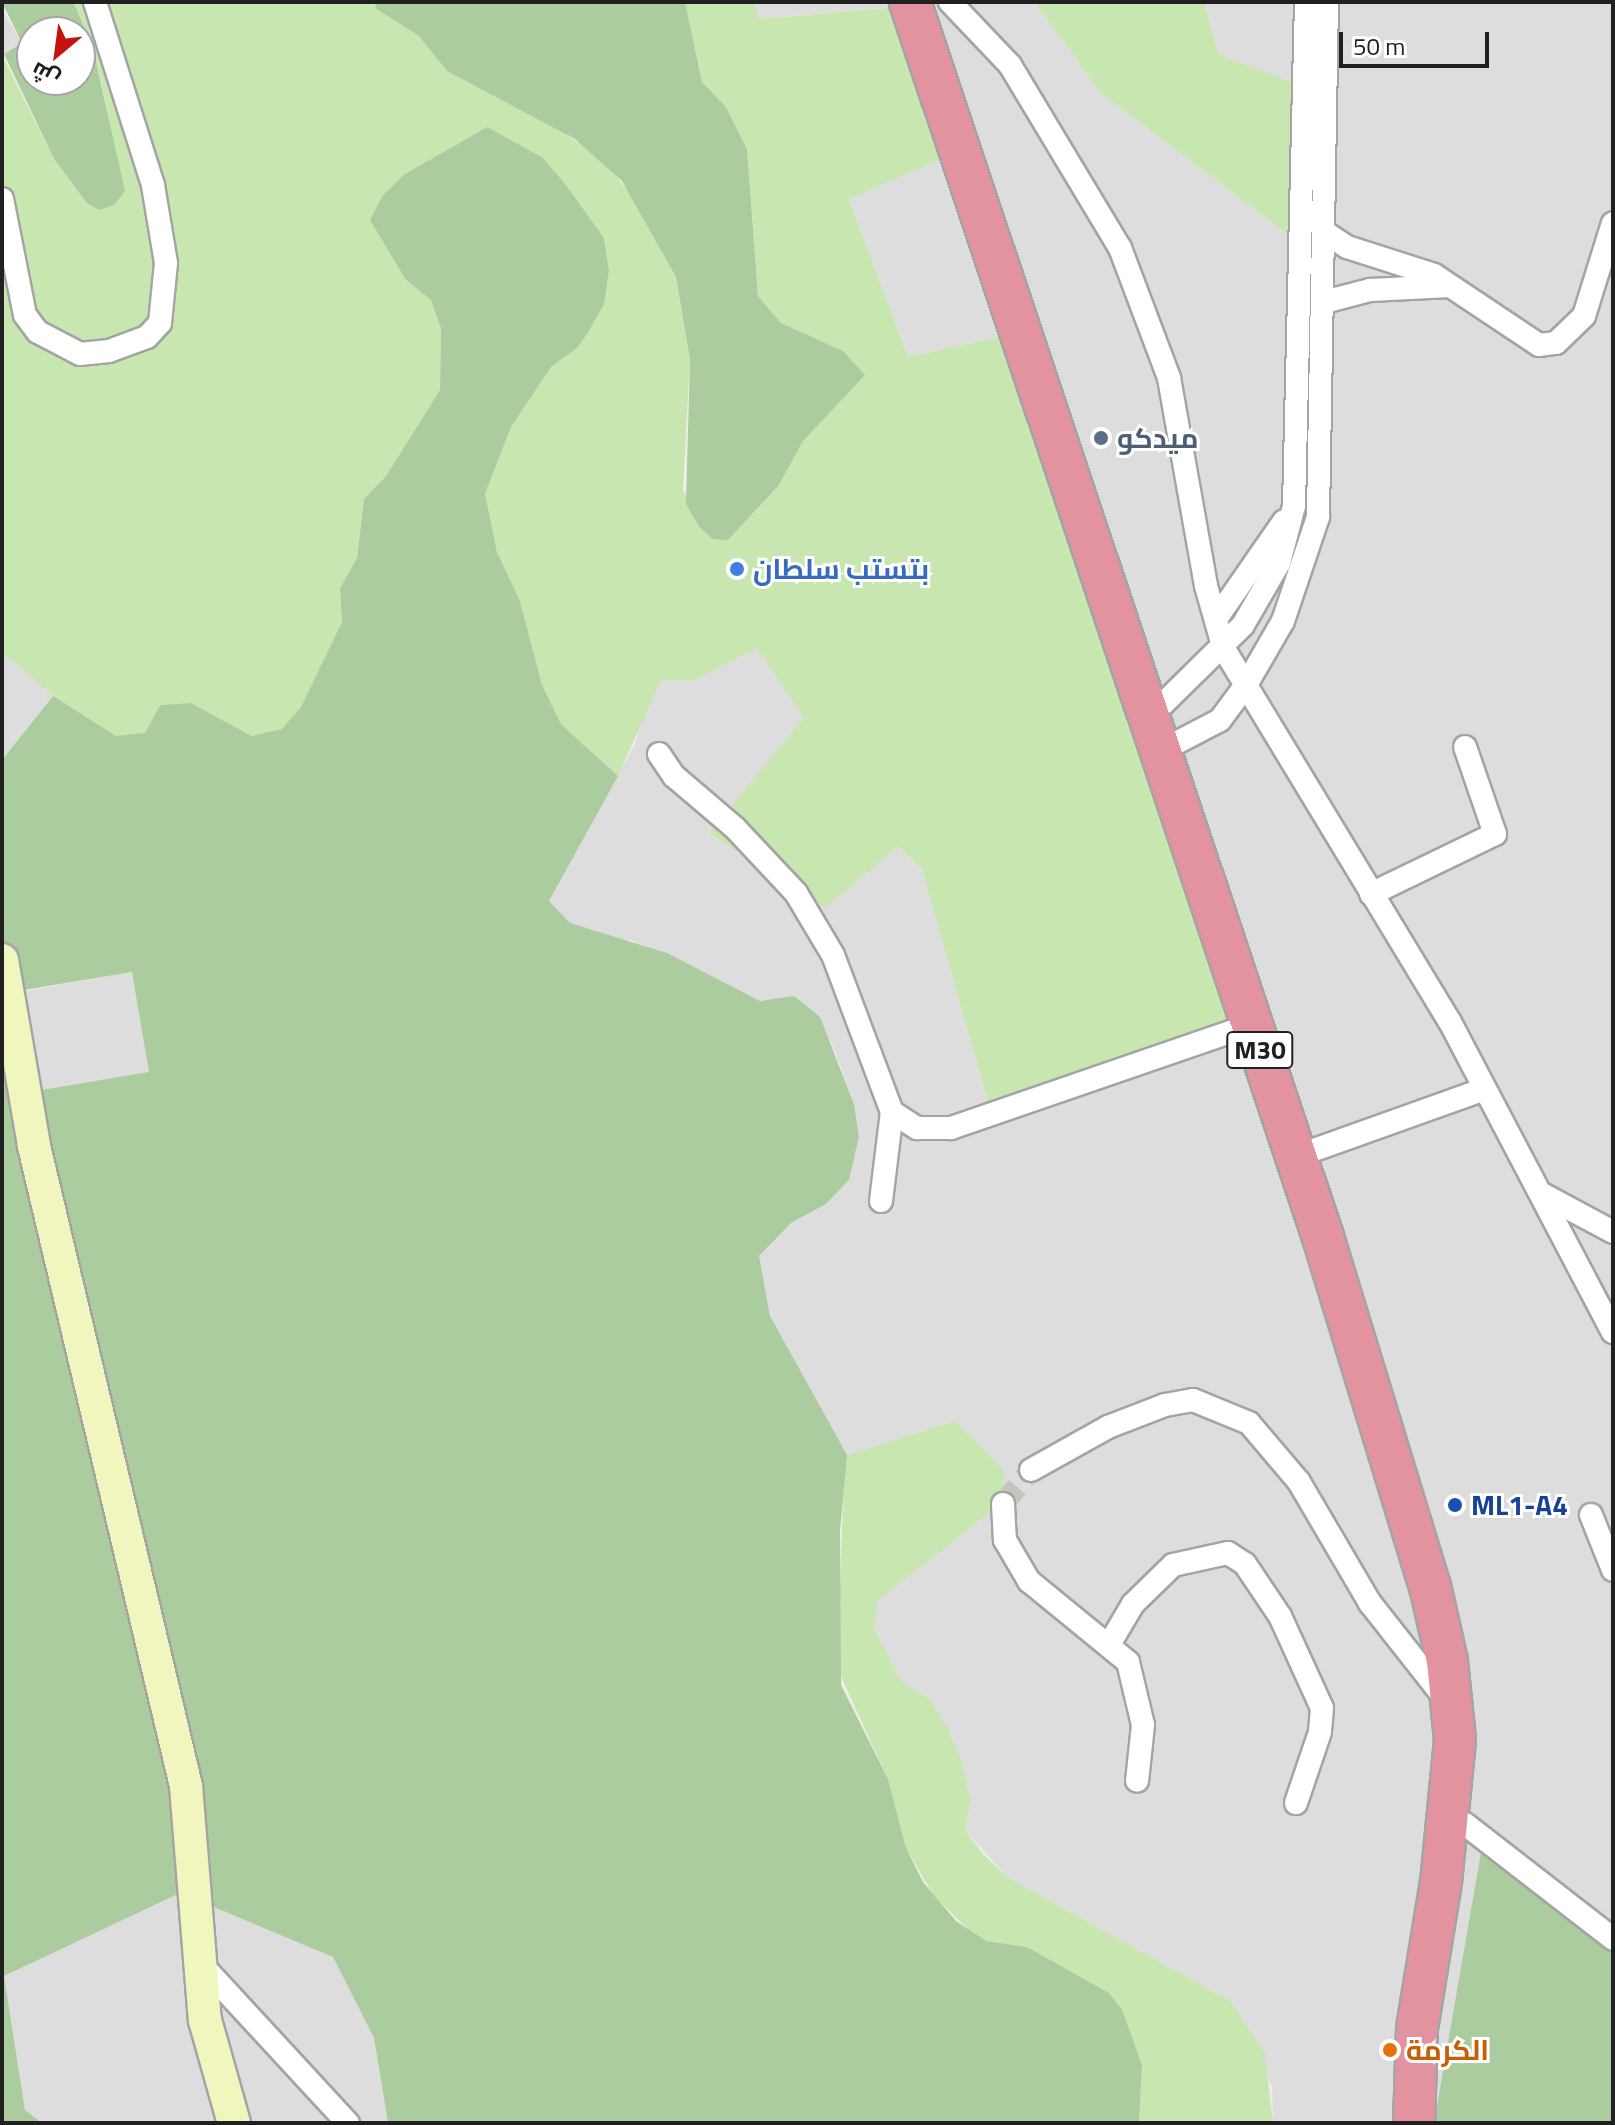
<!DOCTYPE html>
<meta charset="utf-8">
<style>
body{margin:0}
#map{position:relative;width:1615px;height:2125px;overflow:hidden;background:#f0ede7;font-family:"Titillium Web",Cairo,sans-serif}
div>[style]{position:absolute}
.residential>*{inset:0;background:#dedddd;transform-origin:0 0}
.grass>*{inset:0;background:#c8e6b0}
.forest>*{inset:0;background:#aacc9e}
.minor-tunnel>*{height:22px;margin-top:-11px;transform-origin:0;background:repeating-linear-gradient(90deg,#c6c4bf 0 22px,transparent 0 33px)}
.roads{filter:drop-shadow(2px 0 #a4a4a4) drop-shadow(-2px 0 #a4a4a4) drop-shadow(0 2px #a4a4a4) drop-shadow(0 -2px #a4a4a4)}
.minor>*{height:22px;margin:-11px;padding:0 11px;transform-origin:11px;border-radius:11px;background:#fff}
.secondary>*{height:32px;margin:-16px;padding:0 16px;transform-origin:16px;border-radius:16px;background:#f1f6be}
.motorway>*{height:40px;margin:-20px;padding:0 20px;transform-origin:20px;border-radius:20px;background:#e2939f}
.dots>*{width:22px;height:22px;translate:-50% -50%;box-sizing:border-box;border:4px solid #fff;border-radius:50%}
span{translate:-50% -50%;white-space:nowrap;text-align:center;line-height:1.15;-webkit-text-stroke:6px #fff;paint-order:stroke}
.shield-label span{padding:2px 6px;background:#fff;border:2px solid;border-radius:6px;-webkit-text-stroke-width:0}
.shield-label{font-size:26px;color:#202020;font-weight:700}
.service-label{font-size:28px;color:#4e5e75;font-weight:700}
.left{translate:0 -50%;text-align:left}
.shop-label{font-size:28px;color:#366cbe;font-weight:700}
.transit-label{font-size:28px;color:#164399;font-weight:700}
.food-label{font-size:28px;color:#c56008;font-weight:700}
.frame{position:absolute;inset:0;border:4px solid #202020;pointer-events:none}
.north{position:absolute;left:16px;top:16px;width:80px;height:80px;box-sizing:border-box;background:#fff;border:2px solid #a6a6a6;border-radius:50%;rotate:209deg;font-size:22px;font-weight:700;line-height:32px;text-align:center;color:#202020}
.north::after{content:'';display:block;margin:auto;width:28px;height:36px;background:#c2140d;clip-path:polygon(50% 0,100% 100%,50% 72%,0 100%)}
.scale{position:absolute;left:1339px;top:32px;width:150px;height:36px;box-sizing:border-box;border:4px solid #202020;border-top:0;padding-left:10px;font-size:24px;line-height:28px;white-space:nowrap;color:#202020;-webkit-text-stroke:6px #fff;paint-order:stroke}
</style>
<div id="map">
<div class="residential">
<div style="clip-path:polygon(755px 2px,1034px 2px,1102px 94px,1287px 234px,1302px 87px,1219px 56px,1204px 2px,1613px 2px,1613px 1944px,1434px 2123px,1273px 2123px,1272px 2086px,1230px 2001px,1007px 1877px,965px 1830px,971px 1800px,962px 1761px,929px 1698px,903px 1683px,874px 1630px,876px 1601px,1002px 1503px,955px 1421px,847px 1455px,797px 1373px,770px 1316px,763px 1286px,759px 1256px,791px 1223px,826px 1204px,849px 1180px,859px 1137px,854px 1104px,832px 1044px,794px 996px,760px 1001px,633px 941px,601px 936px,570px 923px,549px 901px,635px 744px,645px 709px,661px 680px,694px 681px,757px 648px,804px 718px,825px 908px,898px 845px,922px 869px,988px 1103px,1009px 335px,908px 357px,849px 198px,957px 152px,907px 6px,757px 19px)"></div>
<div style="clip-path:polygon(2px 9px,22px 43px,2px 55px)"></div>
<div style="clip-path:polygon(2px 652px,53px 696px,2px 760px)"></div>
<div style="left:132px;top:972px;width:102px;height:122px;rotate:80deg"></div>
<div style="clip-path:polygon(180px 1893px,333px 1957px,374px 2038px,388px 2123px,42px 2123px,25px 2110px,4px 1976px)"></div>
</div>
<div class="grass">
<div style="clip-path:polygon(72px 2px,377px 2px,375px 8px,419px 36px,462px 79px,548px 122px,603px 159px,632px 196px,676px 277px,690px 359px,683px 489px,700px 528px,728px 540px,779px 485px,803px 441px,864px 375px,843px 351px,781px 323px,758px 296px,747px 149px,726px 107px,702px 82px,685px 2px,755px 2px,758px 19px,908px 6px,957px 152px,849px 199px,908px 357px,1009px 335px,1239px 1014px,988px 1103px,922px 869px,898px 846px,825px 908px,709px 833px,804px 718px,757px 648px,694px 681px,661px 680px,618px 776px,561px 724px,542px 685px,520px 601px,497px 552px,485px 494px,511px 427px,551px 367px,577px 348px,604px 304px,609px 271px,604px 238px,487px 127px,405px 174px,406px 280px,431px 300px,441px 329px,440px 390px,386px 476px,364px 499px,357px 558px,340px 588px,342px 622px,301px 708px,282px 730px,252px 736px,191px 703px,160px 705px,145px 733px,116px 737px,53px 696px,2px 652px,2px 55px,54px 159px,86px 202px,118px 161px,99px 72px)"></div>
<div style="clip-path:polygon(1034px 2px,1204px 2px,1219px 55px,1302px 86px,1287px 234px,1102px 94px)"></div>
<div style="clip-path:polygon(955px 1421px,1004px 1471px,1002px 1503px,877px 1601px,874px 1630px,903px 1683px,929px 1698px,945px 1724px,962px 1761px,971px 1800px,965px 1830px,983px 1854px,1007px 1877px,1230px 2001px,1265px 2054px,1273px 2123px,1139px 2123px,1142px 2065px,1121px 2010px,1109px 1993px,1027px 1948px,986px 1941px,972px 1933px,934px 1896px,906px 1848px,888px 1779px,837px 1668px,844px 1475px,847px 1455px)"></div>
</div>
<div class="forest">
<div style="clip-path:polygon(evenodd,2px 2px,72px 2px,76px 8px,94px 53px,125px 191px,114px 205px,99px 210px,86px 202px,54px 159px,4px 54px,22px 43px,2px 2px,32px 32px,80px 32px,80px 80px,32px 80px,32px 32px)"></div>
<div style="clip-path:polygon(377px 2px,685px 2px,702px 82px,726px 107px,747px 149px,758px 296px,781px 323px,843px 351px,865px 375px,803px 441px,779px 485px,728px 540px,713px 539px,700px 528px,686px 504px,690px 359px,676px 277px,622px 181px,575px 139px,447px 71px,419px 36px,375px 8px)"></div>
<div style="clip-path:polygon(evenodd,487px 127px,543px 158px,565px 184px,604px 238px,609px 271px,604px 304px,587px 334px,577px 348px,551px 367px,511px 427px,485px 494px,497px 552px,520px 601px,542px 685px,561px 724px,618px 776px,549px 901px,570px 923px,667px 953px,760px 1001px,794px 996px,820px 1017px,854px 1104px,859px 1137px,849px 1180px,826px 1204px,791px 1223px,759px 1256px,770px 1316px,847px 1455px,840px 1530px,841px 1685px,888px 1779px,906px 1848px,923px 1882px,956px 1921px,986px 1941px,1027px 1947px,1109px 1993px,1122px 2010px,1142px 2065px,1139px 2123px,388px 2123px,374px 2038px,333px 1957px,180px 1893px,4px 1976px,25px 2110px,42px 2123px,2px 2123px,2px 760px,53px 696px,116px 736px,145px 733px,160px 705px,191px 703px,252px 736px,282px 729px,301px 707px,342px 622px,340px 588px,357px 558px,364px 499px,386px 476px,440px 390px,441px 329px,431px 300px,406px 280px,370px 220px,383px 195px,405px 174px,487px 127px,132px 972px,149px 1072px,36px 1091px,12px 992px,132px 972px)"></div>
<div style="clip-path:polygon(1483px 1841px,1613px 1944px,1613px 2123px,1434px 2123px)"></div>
</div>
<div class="minor-tunnel">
<div style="left:1003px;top:1504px;width:44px;rotate:-50.5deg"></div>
</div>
<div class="roads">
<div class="minor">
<div style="left:950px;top:2px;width:87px;rotate:46.4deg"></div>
<div style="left:1010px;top:65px;width:214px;rotate:59deg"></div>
<div style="left:1120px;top:248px;width:139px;rotate:69.3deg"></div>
<div style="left:1169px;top:378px;width:211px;rotate:79.9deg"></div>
<div style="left:1206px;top:586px;width:66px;rotate:74.1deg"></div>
<div style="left:1224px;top:649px;width:436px;rotate:58.8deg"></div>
<div style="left:1450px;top:1022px;width:350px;rotate:62.3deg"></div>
<div style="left:2px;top:199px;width:118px;rotate:78.8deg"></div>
<div style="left:25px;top:315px;width:21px;rotate:53deg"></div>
<div style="left:38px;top:332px;width:47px;rotate:27.6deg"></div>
<div style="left:80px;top:354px;width:29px;rotate:-6deg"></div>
<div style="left:109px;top:351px;width:40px;rotate:-20.2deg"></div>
<div style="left:147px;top:337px;width:19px;rotate:-47deg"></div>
<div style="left:160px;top:323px;width:60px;rotate:-84.3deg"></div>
<div style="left:166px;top:263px;width:79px;rotate:-99.5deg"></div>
<div style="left:153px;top:185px;width:192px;rotate:-107.6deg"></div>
<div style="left:1326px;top:233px;width:25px;rotate:34deg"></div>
<div style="left:1347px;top:247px;width:91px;rotate:17.8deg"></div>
<div style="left:1434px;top:275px;width:126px;rotate:33.7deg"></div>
<div style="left:1539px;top:345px;width:17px;rotate:-7deg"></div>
<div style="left:1556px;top:343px;width:39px;rotate:-44deg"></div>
<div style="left:1584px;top:316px;width:97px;rotate:-72.7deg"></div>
<div style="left:1324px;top:302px;width:48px;rotate:-14.6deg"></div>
<div style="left:1370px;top:290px;width:80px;rotate:-2.9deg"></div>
<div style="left:1216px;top:619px;width:119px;rotate:-55.2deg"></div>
<div style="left:1164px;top:703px;width:111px;rotate:-44.6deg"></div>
<div style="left:1243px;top:625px;width:72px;rotate:-59.9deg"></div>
<div style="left:1279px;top:563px;width:59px;rotate:-75.3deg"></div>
<div style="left:1294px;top:506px;width:504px;rotate:-88.64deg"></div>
<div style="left:1178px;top:742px;width:47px;rotate:-27.6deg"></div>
<div style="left:1220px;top:720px;width:44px;rotate:-53.4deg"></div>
<div style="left:1246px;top:685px;width:74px;rotate:-60deg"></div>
<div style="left:1283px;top:621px;width:110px;rotate:-71.4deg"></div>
<div style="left:1318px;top:517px;width:515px;rotate:-89deg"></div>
<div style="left:659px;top:754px;width:27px;rotate:56deg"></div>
<div style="left:674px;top:776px;width:80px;rotate:40.4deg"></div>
<div style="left:735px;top:828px;width:89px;rotate:46.8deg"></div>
<div style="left:796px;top:893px;width:72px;rotate:59.2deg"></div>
<div style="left:833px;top:955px;width:168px;rotate:69.4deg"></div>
<div style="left:892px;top:1112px;width:30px;rotate:33deg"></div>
<div style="left:917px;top:1128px;width:34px"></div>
<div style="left:951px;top:1128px;width:316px;rotate:-19deg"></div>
<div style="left:1371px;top:894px;width:138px;rotate:-25.8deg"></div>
<div style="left:1495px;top:834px;width:92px;rotate:-109deg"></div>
<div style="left:1317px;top:1149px;width:178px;rotate:-19.7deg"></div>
<div style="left:1544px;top:1195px;width:78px;rotate:28.2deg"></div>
<div style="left:881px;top:1201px;width:90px;rotate:-83deg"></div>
<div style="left:1031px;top:1470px;width:88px;rotate:-29.2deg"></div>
<div style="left:1108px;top:1427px;width:61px;rotate:-21.1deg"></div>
<div style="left:1165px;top:1405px;width:28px;rotate:-10deg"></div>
<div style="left:1193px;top:1400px;width:61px;rotate:22.3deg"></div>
<div style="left:1249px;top:1423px;width:77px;rotate:49.7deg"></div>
<div style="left:1299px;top:1482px;width:140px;rotate:59.6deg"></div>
<div style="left:1370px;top:1603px;width:125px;rotate:51.8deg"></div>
<div style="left:1003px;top:1504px;width:36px;rotate:87deg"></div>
<div style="left:1005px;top:1540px;width:48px;rotate:59.7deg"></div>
<div style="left:1029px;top:1581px;width:128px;rotate:39.3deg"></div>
<div style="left:1128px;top:1662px;width:65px;rotate:76.6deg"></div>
<div style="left:1143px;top:1725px;width:56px;rotate:96.1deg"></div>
<div style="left:1591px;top:1515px;width:59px;rotate:68.2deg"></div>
<div style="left:1110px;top:1643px;width:45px;rotate:-59.5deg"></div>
<div style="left:1133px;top:1604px;width:56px;rotate:-44.3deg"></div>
<div style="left:1173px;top:1565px;width:56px;rotate:-12.3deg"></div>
<div style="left:1228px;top:1553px;width:20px;rotate:33deg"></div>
<div style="left:1245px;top:1564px;width:63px;rotate:56.1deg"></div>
<div style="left:1280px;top:1616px;width:101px;rotate:65.5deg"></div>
<div style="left:1322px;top:1708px;width:24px;rotate:95deg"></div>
<div style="left:1320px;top:1732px;width:75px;rotate:108.7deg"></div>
<div style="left:1465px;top:1824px;width:187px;rotate:37.8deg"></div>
<div style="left:202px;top:1965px;width:215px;rotate:47.3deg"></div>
</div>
<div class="secondary">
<div style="left:2px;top:960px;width:189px;rotate:80.2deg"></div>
<div style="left:34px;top:1146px;width:658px;rotate:76.64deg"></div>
<div style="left:186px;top:1786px;width:235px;rotate:85.4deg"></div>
<div style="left:205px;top:2020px;width:107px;rotate:74.3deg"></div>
</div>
<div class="motorway">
<div style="left:910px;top:2px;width:1302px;rotate:71.51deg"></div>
<div style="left:1323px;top:1237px;width:365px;rotate:73deg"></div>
<div style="left:1430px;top:1586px;width:77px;rotate:77.2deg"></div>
<div style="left:1447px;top:1661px;width:79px;rotate:84.2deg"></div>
<div style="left:1455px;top:1740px;width:143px;rotate:95.6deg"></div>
<div style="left:1441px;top:1882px;width:149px;rotate:99.3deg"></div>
<div style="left:1417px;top:2029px;width:94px;rotate:91.8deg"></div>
</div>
</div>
<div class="dots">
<div style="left:1101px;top:438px;background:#5c6f8a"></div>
<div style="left:737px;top:569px;background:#3f7fe0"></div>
<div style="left:1455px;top:1505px;background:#1a4fb4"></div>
<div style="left:1390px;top:2050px;background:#e8710a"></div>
</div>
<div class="shield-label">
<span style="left:1260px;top:1050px">M30</span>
</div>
<div class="service-label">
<span class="left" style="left:1117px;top:438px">ميدكو</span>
</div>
<div class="shop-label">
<span class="left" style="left:753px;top:569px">بتستب سلطان</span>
</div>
<div class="transit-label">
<span class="left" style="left:1471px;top:1505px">ML1-A4</span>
</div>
<div class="food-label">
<span class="left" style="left:1406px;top:2050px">الكرمة</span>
</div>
<div class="frame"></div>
<div class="north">ش</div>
<div class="scale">50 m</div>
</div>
